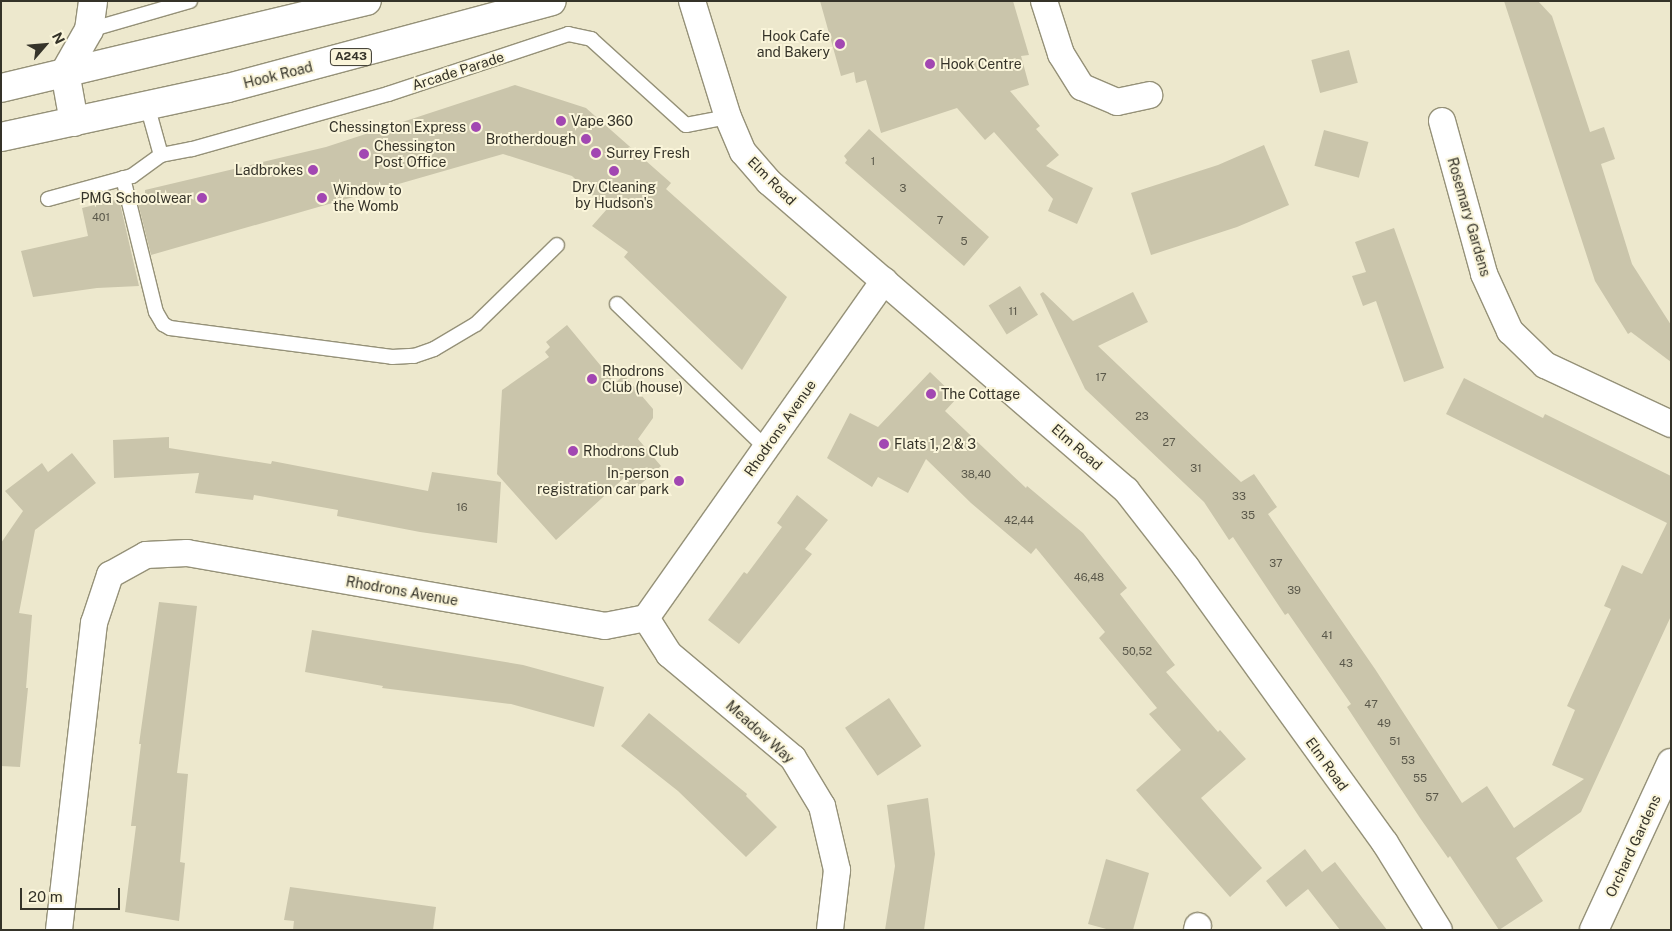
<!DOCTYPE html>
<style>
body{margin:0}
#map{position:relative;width:1672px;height:931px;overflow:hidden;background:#ede8cd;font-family:"Public Sans",sans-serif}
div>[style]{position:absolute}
.building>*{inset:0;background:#cac5ab;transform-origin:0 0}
.roads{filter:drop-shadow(1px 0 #959178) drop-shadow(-1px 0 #959178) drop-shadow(0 1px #959178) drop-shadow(0 -1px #959178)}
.service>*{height:14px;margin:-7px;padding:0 7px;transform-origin:7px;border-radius:7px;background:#fff}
.minor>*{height:26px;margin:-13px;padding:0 13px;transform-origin:13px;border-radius:13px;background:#fff}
.tertiary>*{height:28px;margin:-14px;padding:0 14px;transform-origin:14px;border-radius:14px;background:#fff}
.trunk>*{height:28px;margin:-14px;padding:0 14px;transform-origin:14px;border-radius:14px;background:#fff}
.dots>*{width:14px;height:14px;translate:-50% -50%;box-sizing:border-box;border:2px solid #faf5da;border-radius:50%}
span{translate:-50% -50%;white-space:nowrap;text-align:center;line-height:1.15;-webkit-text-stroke:4px #faf5da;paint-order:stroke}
.number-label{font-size:11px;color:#5a584a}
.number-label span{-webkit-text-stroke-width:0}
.shield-label span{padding:1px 4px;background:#faf5da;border:1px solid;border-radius:4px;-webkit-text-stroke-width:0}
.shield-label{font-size:12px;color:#353329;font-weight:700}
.poi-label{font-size:14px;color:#353329}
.right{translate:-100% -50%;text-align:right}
.left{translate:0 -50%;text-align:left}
.street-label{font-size:14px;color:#353329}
.frame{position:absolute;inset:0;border:2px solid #353329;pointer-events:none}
.north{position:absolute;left:20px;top:20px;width:50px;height:50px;-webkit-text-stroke:4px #faf5da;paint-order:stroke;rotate:63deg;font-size:14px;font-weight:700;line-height:20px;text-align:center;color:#353329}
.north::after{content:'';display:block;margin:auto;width:18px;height:22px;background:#353329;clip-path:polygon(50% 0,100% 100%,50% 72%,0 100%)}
.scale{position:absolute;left:20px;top:888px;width:100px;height:22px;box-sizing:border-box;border:2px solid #353329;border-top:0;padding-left:6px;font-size:15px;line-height:18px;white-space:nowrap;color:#353329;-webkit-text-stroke:4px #faf5da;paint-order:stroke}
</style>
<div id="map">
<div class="building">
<div style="clip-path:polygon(820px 1px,1013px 1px,1029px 55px,1021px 56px,1029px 85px,1010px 91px,1040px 126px,1036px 129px,1059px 155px,1046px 166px,1093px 188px,1077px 224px,1048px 211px,1053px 199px,994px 132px,985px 140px,957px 108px,881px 133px,866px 80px,856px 83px,854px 72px,841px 76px)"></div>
<div style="clip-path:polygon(1504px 1px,1538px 1px,1552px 16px,1590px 132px,1604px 127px,1615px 159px,1601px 164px,1632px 264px,1671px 325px,1671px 362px,1631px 332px,1628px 334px,1595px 281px)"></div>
<div style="left:1349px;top:50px;width:34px;height:39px;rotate:75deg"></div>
<div style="clip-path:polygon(515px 85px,586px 108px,671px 183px,666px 189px,787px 297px,742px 370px,624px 257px,628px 252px,592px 226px,607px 209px,572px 176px,503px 154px,151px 255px,136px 195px,145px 193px,145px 190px,326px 147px)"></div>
<div style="clip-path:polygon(869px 129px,989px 237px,964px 266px,845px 163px,847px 160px,844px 156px)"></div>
<div style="left:1324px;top:130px;width:46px;height:37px;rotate:15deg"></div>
<div style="clip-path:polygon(1264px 145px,1289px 205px,1237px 227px,1151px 255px,1131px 193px,1218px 165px)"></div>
<div style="clip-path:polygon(119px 199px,139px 286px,97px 288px,33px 297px,21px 251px,88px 236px,82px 208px)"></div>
<div style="clip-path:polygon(1394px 228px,1444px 368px,1404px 382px,1376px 301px,1363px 306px,1352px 276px,1366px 272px,1355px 242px)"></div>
<div style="left:1020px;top:286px;width:34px;height:37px;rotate:58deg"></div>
<div style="clip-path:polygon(1043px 292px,1073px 321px,1133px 292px,1148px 322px,1098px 346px,1241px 482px,1254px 474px,1277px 507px,1268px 514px,1375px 669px,1462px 803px,1487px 786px,1514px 828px,1584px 779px,1552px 765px,1575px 710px,1567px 706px,1611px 609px,1604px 606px,1622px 565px,1642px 574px,1667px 523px,1446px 414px,1464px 378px,1543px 418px,1545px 414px,1671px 476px,1671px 616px,1581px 812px,1516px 858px,1543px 901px,1499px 930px,1450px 856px,1448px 858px,1420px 818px,1347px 707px,1351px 704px,1288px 613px,1285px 615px,1233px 537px,1229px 540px,1204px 502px,1085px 389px,1040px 294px)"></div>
<div style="clip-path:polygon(567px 325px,615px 383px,624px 375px,653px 409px,653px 418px,638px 439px,661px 466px,633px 491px,624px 478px,556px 540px,497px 474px,502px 390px,549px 357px,545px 352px,550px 347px,546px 342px)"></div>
<div style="clip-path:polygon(930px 372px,957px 398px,945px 411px,1026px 488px,1027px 486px,1083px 533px,1127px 588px,1120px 594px,1175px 665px,1166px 672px,1218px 732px,1220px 730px,1246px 759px,1201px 798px,1262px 868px,1230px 897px,1136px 790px,1181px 750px,1149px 714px,1157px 708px,1099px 638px,1105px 632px,1036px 548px,1031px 554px,971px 503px,926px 459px,908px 493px,878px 477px,872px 487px,827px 458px,850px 413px,878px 427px)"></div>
<div style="clip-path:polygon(169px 437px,169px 448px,271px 464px,272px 461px,428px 491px,432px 472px,501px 482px,497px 543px,420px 532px,337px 516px,338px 510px,254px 495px,253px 500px,195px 493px,199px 473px,114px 478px,113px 440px)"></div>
<div style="clip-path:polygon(72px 453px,96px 483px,35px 530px,19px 613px,32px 615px,26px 688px,28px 688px,20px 767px,1px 766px,1px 543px,23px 511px,5px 491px,42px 463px,48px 472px)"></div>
<div style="clip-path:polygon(797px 495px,828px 520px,805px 549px,812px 554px,739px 644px,708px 620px,744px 572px,747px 574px,782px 527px,777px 523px)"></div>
<div style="clip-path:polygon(159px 602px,197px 606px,177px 773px,188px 774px,180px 862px,185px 863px,179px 921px,125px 912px,136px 826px,131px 826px,141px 744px,139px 744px)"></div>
<div style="clip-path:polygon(312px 630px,523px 665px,604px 687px,594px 727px,511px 704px,382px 688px,383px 686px,305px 672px)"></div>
<div style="left:889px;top:698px;width:58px;height:53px;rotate:56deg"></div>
<div style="clip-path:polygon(649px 713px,747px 794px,746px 796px,777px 827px,746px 857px,678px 791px,621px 746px)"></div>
<div style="clip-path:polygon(928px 798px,935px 854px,924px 930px,885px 930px,895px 866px,887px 805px)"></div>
<div style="clip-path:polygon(1305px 849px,1322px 872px,1335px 862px,1387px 930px,1340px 930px,1308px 889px,1286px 907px,1266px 881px)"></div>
<div style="clip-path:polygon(1106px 859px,1149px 873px,1133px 930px,1110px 930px,1088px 924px)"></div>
<div style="clip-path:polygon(290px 887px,436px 907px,433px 930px,293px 930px,294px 921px,284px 920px)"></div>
</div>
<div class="roads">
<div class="service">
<div style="left:89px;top:30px;width:105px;rotate:-16deg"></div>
<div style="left:147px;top:105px;width:52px;rotate:74.4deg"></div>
<div style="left:123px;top:178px;width:138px;rotate:76.2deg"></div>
<div style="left:156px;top:312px;width:14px;rotate:60deg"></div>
<div style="left:163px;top:324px;width:8px;rotate:30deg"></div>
<div style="left:170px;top:328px;width:224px;rotate:7.4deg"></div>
<div style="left:392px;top:357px;width:22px;rotate:-3deg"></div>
<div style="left:414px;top:356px;width:21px;rotate:-19deg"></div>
<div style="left:434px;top:349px;width:49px;rotate:-30.8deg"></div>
<div style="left:476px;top:324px;width:113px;rotate:-44.3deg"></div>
<div style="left:48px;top:199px;width:87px;rotate:-15.3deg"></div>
<div style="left:132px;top:176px;width:36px;rotate:-36deg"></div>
<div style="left:161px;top:155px;width:32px;rotate:-11deg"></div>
<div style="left:192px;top:149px;width:204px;rotate:-15.7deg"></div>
<div style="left:388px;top:94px;width:190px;rotate:-18.4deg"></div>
<div style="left:568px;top:34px;width:24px;rotate:12deg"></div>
<div style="left:591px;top:39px;width:128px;rotate:42.2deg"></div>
<div style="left:686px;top:125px;width:43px;rotate:-10.8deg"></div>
<div style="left:617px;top:304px;width:207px;rotate:44deg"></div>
</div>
<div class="minor">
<div style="left:692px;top:1px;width:121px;rotate:72.8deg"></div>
<div style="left:728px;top:117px;width:38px;rotate:67deg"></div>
<div style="left:743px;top:152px;width:40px;rotate:49deg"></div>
<div style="left:769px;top:182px;width:472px;rotate:40.8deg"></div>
<div style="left:1126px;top:490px;width:98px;rotate:52.1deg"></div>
<div style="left:1186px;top:567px;width:340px;rotate:54.2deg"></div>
<div style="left:1385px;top:843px;width:102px;rotate:58.2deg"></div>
<div style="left:1044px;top:1px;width:56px;rotate:72.2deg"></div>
<div style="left:1061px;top:54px;width:39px;rotate:58deg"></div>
<div style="left:1082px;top:87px;width:38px;rotate:23deg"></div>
<div style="left:1117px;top:102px;width:33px;rotate:-12deg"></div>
<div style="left:1442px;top:121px;width:159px;rotate:74.6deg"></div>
<div style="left:1484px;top:274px;width:63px;rotate:65.5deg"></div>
<div style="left:1510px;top:331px;width:49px;rotate:44.2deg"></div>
<div style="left:1545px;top:365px;width:139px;rotate:25.1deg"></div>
<div style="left:646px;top:618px;width:43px;rotate:57.4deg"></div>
<div style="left:669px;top:654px;width:162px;rotate:40deg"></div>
<div style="left:793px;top:758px;width:56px;rotate:58.9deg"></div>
<div style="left:822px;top:806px;width:66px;rotate:76.8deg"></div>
<div style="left:837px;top:870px;width:60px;rotate:96.7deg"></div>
<div style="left:59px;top:930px;width:309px;rotate:-83.5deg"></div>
<div style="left:94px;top:623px;width:51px;rotate:-71.6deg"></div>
<div style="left:110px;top:575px;width:41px;rotate:-29.1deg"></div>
<div style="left:146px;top:555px;width:41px;rotate:-2.8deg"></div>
<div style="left:187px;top:553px;width:424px;rotate:9.9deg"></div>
<div style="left:605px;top:626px;width:42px;rotate:-11deg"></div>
<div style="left:646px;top:618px;width:413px;rotate:-54.8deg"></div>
<div style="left:1197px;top:930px;width:4px;rotate:-76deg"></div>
</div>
<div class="tertiary">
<div style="left:74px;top:122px;width:51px;rotate:-100.2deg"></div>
<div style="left:65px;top:72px;width:48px;rotate:-60.3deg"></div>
<div style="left:89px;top:30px;width:29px;rotate:-82deg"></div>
<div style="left:1594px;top:930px;width:184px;rotate:-65.2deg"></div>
</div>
<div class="trunk">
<div style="left:1px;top:88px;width:376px;rotate:-13.4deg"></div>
<div style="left:1px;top:137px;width:232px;rotate:-12.2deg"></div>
<div style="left:228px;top:88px;width:335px;rotate:-15deg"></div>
</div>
</div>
<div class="dots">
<div style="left:840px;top:44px;background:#a247b2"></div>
<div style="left:930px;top:64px;background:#a247b2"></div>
<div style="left:561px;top:121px;background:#a247b2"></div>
<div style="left:476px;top:127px;background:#a247b2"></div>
<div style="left:586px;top:139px;background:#a247b2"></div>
<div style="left:596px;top:153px;background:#a247b2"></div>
<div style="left:364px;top:154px;background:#a247b2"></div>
<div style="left:313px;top:170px;background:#a247b2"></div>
<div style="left:614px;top:171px;background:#a247b2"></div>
<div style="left:202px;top:198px;background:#a247b2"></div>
<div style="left:322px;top:198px;background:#a247b2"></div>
<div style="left:592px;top:379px;background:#a247b2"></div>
<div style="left:931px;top:394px;background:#a247b2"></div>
<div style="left:884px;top:444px;background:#a247b2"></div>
<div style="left:573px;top:451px;background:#a247b2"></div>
<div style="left:679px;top:481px;background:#a247b2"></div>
</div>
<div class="number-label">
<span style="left:873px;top:161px">1</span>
<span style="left:903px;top:188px">3</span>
<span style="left:101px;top:217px">401</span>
<span style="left:940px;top:220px">7</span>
<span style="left:964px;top:241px">5</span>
<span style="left:1013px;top:311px">11</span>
<span style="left:1101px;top:377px">17</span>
<span style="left:1142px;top:416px">23</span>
<span style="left:1169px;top:442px">27</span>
<span style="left:1196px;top:468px">31</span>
<span style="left:976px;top:474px">38,40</span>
<span style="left:1239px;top:496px">33</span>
<span style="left:462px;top:507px">16</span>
<span style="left:1248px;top:515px">35</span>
<span style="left:1019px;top:520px">42,44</span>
<span style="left:1276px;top:563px">37</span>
<span style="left:1089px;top:577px">46,48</span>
<span style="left:1294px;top:590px">39</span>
<span style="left:1327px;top:635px">41</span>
<span style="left:1137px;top:651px">50,52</span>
<span style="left:1346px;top:663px">43</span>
<span style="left:1371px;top:704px">47</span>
<span style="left:1384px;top:723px">49</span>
<span style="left:1395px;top:741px">51</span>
<span style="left:1408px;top:760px">53</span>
<span style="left:1420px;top:778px">55</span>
<span style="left:1432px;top:797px">57</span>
</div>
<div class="shield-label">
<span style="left:351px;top:57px">A243</span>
</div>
<div class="poi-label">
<span class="right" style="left:830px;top:44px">Hook Cafe<br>and Bakery</span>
<span class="left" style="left:940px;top:64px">Hook Centre</span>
<span class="left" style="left:571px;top:121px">Vape 360</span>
<span class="right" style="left:466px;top:127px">Chessington Express</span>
<span class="right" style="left:576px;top:139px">Brotherdough</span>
<span class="left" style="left:374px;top:154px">Chessington<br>Post Office</span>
<span class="left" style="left:606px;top:153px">Surrey Fresh</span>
<span class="right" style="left:303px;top:170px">Ladbrokes</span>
<span style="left:614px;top:195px">Dry Cleaning<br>by Hudson's</span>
<span class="left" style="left:333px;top:198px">Window to<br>the Womb</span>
<span class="right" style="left:192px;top:198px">PMG Schoolwear</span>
<span class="left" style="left:602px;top:379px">Rhodrons<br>Club (house)</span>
<span class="left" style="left:941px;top:394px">The Cottage</span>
<span class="left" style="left:894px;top:444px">Flats 1, 2 &amp; 3</span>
<span class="left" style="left:583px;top:451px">Rhodrons Club</span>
<span class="right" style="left:669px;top:481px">In-person<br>registration car park</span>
</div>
<div class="street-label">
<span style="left:458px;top:71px;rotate:-18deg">Arcade Parade</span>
<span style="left:278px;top:75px;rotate:-14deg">Hook Road</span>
<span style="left:772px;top:181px;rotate:45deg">Elm Road</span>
<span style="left:1469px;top:217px;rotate:74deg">Rosemary Gardens</span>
<span style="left:780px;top:428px;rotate:-55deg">Rhodrons Avenue</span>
<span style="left:1077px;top:447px;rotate:41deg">Elm Road</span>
<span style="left:402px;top:591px;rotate:10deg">Rhodrons Avenue</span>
<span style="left:760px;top:732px;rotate:42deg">Meadow Way</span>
<span style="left:1327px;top:764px;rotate:54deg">Elm Road</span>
<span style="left:1633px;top:846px;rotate:-65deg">Orchard Gardens</span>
</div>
<div class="frame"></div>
<div class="north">N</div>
<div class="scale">20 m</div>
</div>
